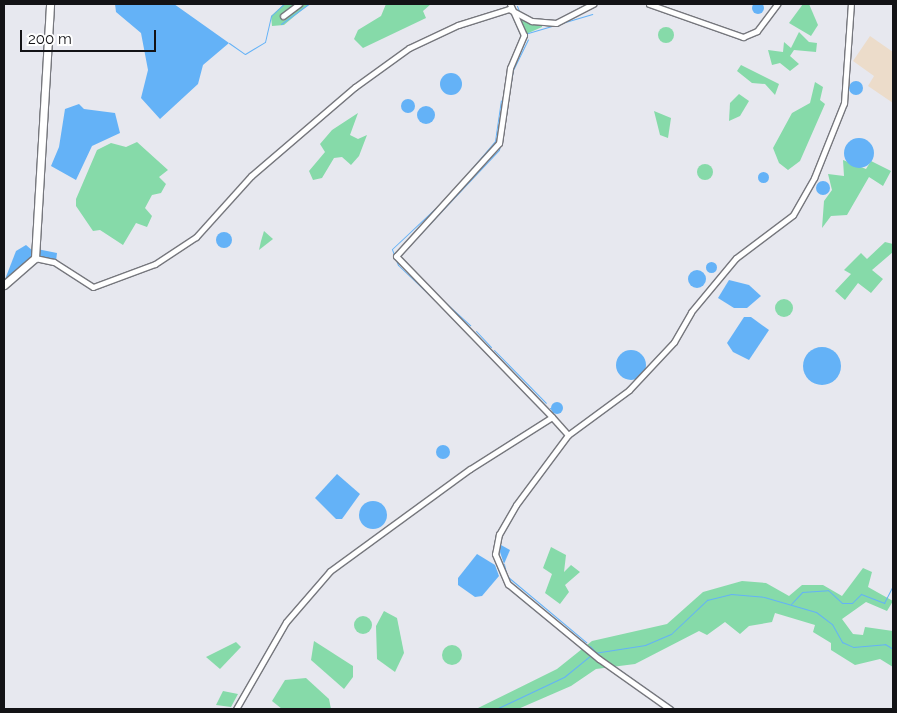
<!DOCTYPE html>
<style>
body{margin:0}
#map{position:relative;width:897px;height:713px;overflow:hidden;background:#e7e8ef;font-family:Raleway,sans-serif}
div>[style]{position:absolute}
.industrial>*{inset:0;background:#ecdcca}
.green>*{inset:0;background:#86daa9}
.round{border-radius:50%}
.water>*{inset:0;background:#64b2f7}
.stream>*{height:1px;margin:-0.5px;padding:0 0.5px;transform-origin:0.5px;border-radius:0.5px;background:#64b2f7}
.roads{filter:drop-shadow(1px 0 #76777d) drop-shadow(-1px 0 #76777d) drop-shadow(0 1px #76777d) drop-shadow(0 -1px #76777d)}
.street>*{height:5px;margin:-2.5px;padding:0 2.5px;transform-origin:2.5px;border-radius:2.5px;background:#fff}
.secondary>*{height:7px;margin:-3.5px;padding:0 3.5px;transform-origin:3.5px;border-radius:3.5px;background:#fff}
span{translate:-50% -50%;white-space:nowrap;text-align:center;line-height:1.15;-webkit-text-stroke:5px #fff;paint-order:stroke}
.frame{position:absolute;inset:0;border:5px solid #131316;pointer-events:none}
.scale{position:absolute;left:20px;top:30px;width:136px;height:22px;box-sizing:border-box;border:2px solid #131316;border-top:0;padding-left:6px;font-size:15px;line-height:18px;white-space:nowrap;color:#131316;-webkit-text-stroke:4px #fff;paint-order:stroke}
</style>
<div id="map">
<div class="industrial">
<div style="clip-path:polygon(870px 36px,893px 52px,893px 103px,868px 86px,874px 76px,853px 61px)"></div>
</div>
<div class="green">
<div style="clip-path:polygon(284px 4px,309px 4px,284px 25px,272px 26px,271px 16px)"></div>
<div style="clip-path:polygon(386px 4px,431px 4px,423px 11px,426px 18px,363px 48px,354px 39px,358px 30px,381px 16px)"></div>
<div style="clip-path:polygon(510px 4px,515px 4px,513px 9px,519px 15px,542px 23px,542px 27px,524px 35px)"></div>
<div style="clip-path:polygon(803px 4px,809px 4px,818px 25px,811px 36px,789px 23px)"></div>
<div class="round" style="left:658px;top:27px;width:16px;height:16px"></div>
<div style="clip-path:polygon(799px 32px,809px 42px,817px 43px,816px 52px,794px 50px,790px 56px,799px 64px,790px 71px,780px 63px,772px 65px,768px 50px,783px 52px,784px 42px,791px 48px)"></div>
<div style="clip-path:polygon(741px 65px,779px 84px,775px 95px,765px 84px,752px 83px,737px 71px)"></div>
<div style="clip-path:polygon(815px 82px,823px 87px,820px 100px,825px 104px,800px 161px,788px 170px,779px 163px,773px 148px,792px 113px,810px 103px)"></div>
<div style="clip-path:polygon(739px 94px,749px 101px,740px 116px,729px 121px,730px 103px)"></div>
<div style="clip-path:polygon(654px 111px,671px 118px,668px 138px,660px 135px)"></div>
<div style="clip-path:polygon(358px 113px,350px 135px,358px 139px,367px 135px,359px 156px,351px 165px,342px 157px,334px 158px,322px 178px,313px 180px,309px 171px,325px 152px,320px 144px,332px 130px)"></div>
<div style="clip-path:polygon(137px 142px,168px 170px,159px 177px,166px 184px,161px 193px,152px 195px,145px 208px,152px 216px,147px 227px,136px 223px,123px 245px,100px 230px,93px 231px,76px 206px,76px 199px,97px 150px,111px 143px,126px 147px)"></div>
<div style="clip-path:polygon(843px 160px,866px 169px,871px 161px,891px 171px,883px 186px,869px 177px,847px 215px,831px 216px,822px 228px,824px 201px,832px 190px,828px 174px,844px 176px)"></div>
<div class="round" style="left:697px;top:164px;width:16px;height:16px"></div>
<div style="clip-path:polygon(264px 231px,273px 239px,259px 250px,261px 241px)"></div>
<div style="clip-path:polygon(885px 242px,893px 244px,893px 252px,872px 270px,883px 279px,871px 293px,858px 283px,845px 300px,835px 291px,851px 274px,844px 270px,861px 253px,867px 259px)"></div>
<div class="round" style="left:775px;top:299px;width:18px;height:18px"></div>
<div style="clip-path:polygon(551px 547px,566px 555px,564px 572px,571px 565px,580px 572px,565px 585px,569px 592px,560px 604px,545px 593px,552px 574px,543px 568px)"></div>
<div style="clip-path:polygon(863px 568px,872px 572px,868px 587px,893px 601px,887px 611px,866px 602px,842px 619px,853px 634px,863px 635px,865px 627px,893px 631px,893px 667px,880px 659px,855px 665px,831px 650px,831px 643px,813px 632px,815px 625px,775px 613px,772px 622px,749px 626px,740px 634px,725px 622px,707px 635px,699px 631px,635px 664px,596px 669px,571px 686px,518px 709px,476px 709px,557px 669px,592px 641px,667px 624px,703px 592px,742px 581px,766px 583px,789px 596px,802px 585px,823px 585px,842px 596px)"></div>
<div style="clip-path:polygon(384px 611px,397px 618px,404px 653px,395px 672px,377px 659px,376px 626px)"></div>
<div class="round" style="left:354px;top:616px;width:18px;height:18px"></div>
<div style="clip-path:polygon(314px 641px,353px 666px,353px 677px,344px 689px,311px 660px)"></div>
<div style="clip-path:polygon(236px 642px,241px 647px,220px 669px,206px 657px)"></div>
<div class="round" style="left:442px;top:645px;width:20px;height:20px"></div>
<div style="clip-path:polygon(306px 678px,329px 699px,331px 709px,282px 709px,272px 701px,285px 680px)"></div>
<div style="clip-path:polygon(223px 691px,238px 694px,231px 707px,216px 705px)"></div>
</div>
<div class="water">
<div class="round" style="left:752px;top:2px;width:12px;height:12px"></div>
<div style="clip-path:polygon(115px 4px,174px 4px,229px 43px,203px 65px,198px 84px,160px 119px,141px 98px,148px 70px,141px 33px,116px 12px)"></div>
<div class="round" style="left:440px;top:73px;width:22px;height:22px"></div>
<div class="round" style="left:849px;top:81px;width:14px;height:14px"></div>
<div class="round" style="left:401px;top:99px;width:14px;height:14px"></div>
<div style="clip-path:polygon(79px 104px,84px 109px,115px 113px,120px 133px,92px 146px,76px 180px,51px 166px,59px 147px,65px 109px)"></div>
<div class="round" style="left:417px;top:106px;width:18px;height:18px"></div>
<div class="round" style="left:844px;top:138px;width:30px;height:30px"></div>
<div class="round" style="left:757.5px;top:171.5px;width:11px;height:11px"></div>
<div class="round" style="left:816px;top:181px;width:14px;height:14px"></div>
<div class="round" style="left:216px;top:232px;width:16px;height:16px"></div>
<div style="clip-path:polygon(26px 245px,33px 251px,32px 257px,4px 282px,16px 251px)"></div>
<div style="clip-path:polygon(37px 249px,57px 253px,56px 261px,38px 256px)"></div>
<div class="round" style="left:705.5px;top:261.5px;width:11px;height:11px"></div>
<div class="round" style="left:688px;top:270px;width:18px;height:18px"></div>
<div style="clip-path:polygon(729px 280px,749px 285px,761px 296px,747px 308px,734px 308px,718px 298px)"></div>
<div style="clip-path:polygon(744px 317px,751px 317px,769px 330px,749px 360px,733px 352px,727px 343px)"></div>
<div class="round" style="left:803px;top:347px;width:38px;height:38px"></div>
<div class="round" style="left:616px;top:350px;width:30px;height:30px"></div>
<div class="round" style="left:551px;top:402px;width:12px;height:12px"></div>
<div class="round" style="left:436px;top:445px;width:14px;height:14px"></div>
<div style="clip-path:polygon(337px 474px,360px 494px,342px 519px,336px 519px,315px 498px)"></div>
<div class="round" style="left:359px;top:501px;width:28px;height:28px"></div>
<div style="clip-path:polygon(501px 545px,510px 550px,504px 564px,499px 549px)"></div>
<div style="clip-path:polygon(477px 554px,495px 565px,499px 576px,482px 596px,475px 597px,458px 585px,458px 578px)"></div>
</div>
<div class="stream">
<div style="left:517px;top:6px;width:5px;rotate:68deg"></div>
<div style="left:281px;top:24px;width:34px;rotate:-36deg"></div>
<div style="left:528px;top:33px;width:67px;rotate:-16.5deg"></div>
<div style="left:229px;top:43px;width:19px;rotate:35deg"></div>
<div style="left:245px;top:54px;width:23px;rotate:-31deg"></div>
<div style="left:265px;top:42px;width:27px;rotate:-77deg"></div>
<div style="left:271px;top:16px;width:18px;rotate:-43deg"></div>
<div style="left:456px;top:187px;width:60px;rotate:-49.7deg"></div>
<div style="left:495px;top:141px;width:41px;rotate:-81.7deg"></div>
<div style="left:420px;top:234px;width:115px;rotate:-46.8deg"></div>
<div style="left:499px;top:150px;width:81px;rotate:-80.1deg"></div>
<div style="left:513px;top:70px;width:34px;rotate:-64deg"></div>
<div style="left:437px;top:295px;width:45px;rotate:42.3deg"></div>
<div style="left:440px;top:305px;width:58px;rotate:-136.4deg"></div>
<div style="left:398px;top:265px;width:17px;rotate:-111deg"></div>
<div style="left:392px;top:249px;width:67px;rotate:-43.2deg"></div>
<div style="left:476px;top:331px;width:22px;rotate:47deg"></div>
<div style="left:494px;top:350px;width:74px;rotate:45.5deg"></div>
<div style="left:550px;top:408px;width:2px;rotate:27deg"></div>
<div style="left:510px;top:440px;width:29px;rotate:-31deg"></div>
<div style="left:513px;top:514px;width:14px;rotate:-54deg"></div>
<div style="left:504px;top:564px;width:9px;rotate:77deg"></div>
<div style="left:893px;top:576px;width:5px;rotate:90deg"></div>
<div style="left:508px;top:577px;width:102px;rotate:39.8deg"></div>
<div style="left:791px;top:604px;width:16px;rotate:-47deg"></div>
<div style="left:802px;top:592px;width:26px;rotate:-4deg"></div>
<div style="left:828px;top:590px;width:19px;rotate:43deg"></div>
<div style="left:842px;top:603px;width:10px"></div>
<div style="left:852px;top:603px;width:13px;rotate:-45deg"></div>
<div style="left:861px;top:594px;width:25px;rotate:21deg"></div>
<div style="left:884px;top:603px;width:20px;rotate:-63deg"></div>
<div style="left:590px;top:646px;width:16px;rotate:47deg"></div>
<div style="left:594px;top:653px;width:52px;rotate:-8.9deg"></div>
<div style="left:645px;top:645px;width:28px;rotate:-23deg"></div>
<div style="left:671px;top:634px;width:50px;rotate:-43.4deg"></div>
<div style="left:707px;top:600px;width:25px;rotate:-14deg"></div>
<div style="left:731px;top:594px;width:33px;rotate:5deg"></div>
<div style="left:764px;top:597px;width:54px;rotate:16.1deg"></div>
<div style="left:816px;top:612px;width:20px;rotate:37deg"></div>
<div style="left:832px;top:624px;width:21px;rotate:61deg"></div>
<div style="left:842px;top:642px;width:12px;rotate:24deg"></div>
<div style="left:853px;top:647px;width:32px;rotate:-5deg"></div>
<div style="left:885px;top:644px;width:9px;rotate:32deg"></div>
<div style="left:611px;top:664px;width:78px;rotate:35.1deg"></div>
<div style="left:496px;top:709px;width:75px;rotate:-25.2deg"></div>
<div style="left:564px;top:677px;width:35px;rotate:-39deg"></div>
</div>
<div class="roads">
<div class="street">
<div style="left:510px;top:4px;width:34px;rotate:66deg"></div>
<div style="left:524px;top:35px;width:36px;rotate:113deg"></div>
<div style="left:510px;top:68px;width:76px;rotate:98.3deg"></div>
<div style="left:499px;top:143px;width:153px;rotate:132.3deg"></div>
<div style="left:396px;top:256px;width:224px;rotate:45.9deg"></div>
<div style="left:649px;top:4px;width:100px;rotate:19.3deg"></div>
<div style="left:743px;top:37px;width:15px;rotate:-23deg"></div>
<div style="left:757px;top:31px;width:34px;rotate:-53deg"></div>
<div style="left:283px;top:16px;width:20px;rotate:-37deg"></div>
<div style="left:35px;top:258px;width:19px;rotate:12deg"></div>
<div style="left:54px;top:262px;width:46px;rotate:32.7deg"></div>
<div style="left:93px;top:287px;width:66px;rotate:-20.4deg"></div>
<div style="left:155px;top:264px;width:49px;rotate:-33.4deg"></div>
<div style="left:196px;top:237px;width:82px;rotate:-48deg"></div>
<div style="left:251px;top:176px;width:137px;rotate:-40.6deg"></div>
<div style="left:355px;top:87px;width:67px;rotate:-35.8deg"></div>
<div style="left:409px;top:48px;width:54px;rotate:-25.1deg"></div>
<div style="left:458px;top:25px;width:53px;rotate:-17.4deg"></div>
<div style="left:509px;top:9px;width:26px;rotate:28deg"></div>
<div style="left:532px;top:21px;width:24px;rotate:5deg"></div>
<div style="left:556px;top:23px;width:42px;rotate:-27.2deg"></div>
<div style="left:568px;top:435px;width:87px;rotate:126.6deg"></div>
<div style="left:516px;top:505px;width:34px;rotate:120deg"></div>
<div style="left:499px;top:534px;width:20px;rotate:101deg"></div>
<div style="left:495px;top:554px;width:33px;rotate:67deg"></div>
<div style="left:508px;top:584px;width:118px;rotate:39.5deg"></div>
<div style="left:599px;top:659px;width:87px;rotate:35.2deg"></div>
<div style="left:236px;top:709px;width:100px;rotate:-60.1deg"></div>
<div style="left:286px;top:622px;width:67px;rotate:-49.2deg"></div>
<div style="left:330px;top:571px;width:173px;rotate:-36.1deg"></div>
<div style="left:470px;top:469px;width:97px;rotate:-32.4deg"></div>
<div style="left:552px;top:417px;width:24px;rotate:48deg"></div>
<div style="left:568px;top:435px;width:76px;rotate:-36.4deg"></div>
<div style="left:629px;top:390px;width:66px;rotate:-46.8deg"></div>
<div style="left:674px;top:342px;width:34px;rotate:-60deg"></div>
<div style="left:691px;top:312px;width:70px;rotate:-50.2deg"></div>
<div style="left:736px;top:258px;width:71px;rotate:-37deg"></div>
<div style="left:793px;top:215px;width:43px;rotate:-60.4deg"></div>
<div style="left:814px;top:178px;width:81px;rotate:-68.2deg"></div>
<div style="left:844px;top:103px;width:99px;rotate:-86deg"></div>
</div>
<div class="secondary">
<div style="left:4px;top:285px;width:41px;rotate:-41.1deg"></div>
<div style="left:35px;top:258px;width:254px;rotate:-86.6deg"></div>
</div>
</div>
<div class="frame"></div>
<div class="scale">200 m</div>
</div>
